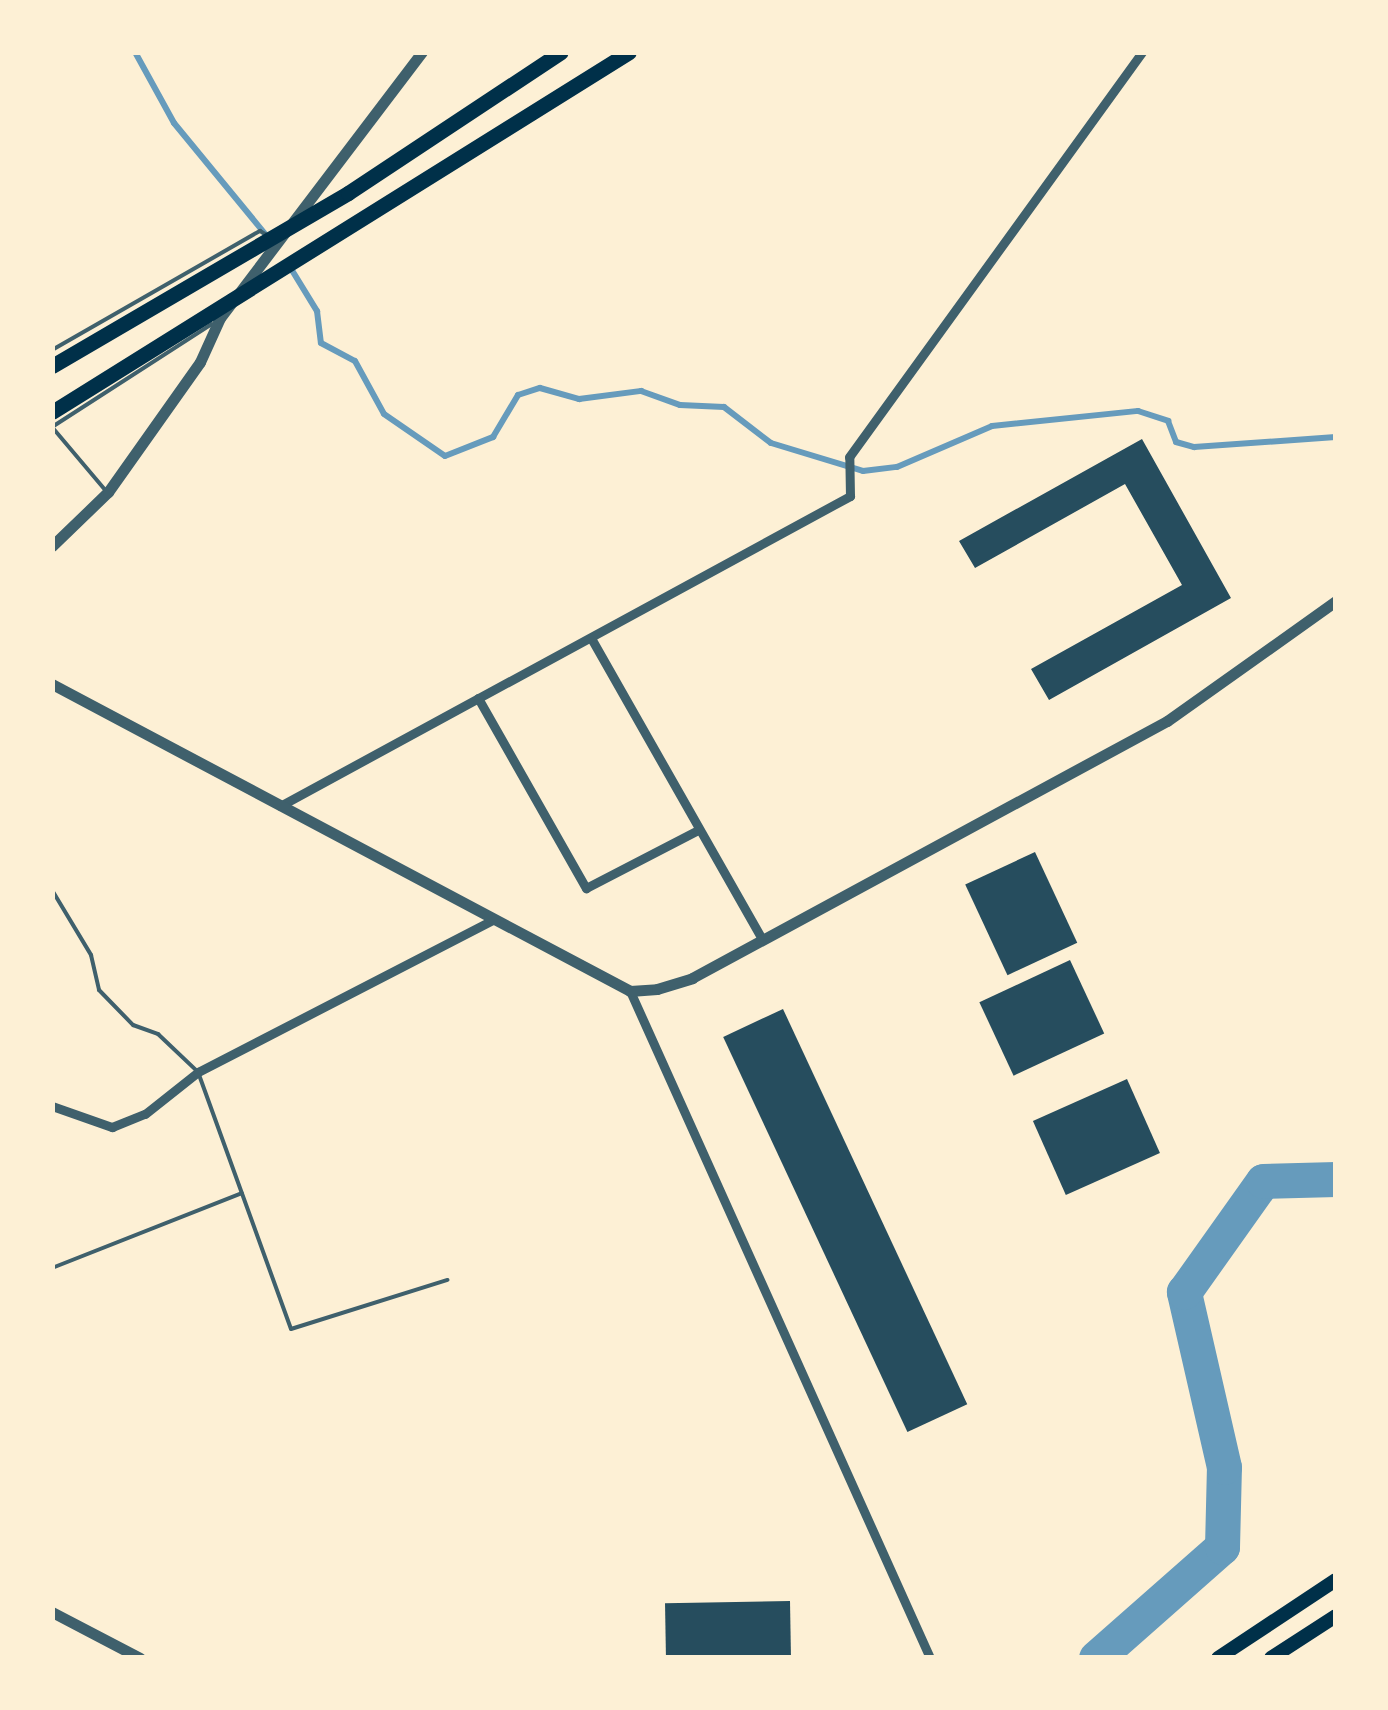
<!DOCTYPE html>
<style>
body{margin:0}
#map{position:relative;width:1388px;height:1710px;overflow:hidden;background:#fdf0d5;font-family:"PT Serif",serif}
div>[style]{position:absolute}
.stream>*{height:6px;margin:-3px;padding:0 3px;transform-origin:3px;border-radius:3px;background:#669bbc}
.river>*{height:35px;margin:-17.5px;padding:0 17.5px;transform-origin:17.5px;border-radius:17.5px;background:#669bbc}
.building>*{inset:0;background:#264d5e;transform-origin:0 0}
.service>*{height:4px;margin:-2px;padding:0 2px;transform-origin:2px;border-radius:2px;background:#3f606c}
.minor>*{height:9px;margin:-4.5px;padding:0 4.5px;transform-origin:4.5px;border-radius:4.5px;background:#3f606c}
.tertiary>*{height:11px;margin:-5.5px;padding:0 5.5px;transform-origin:5.5px;border-radius:5.5px;background:#3f606c}
.primary>*{height:14px;margin:-7px;padding:0 7px;transform-origin:7px;border-radius:7px;background:#003049}
.motorway>*{height:15px;margin:-7.5px;padding:0 7.5px;transform-origin:7.5px;border-radius:7.5px;background:#003049}
span{translate:-50% -50%;white-space:nowrap;text-align:center;line-height:1.15;-webkit-text-stroke:8px #fdf0d5;paint-order:stroke}
.frame{position:absolute;inset:0;border:55px solid #fdf0d5;pointer-events:none}
</style>
<div id="map">
<div class="stream">
<div style="left:135px;top:52px;width:81px;rotate:61.2deg"></div>
<div style="left:174px;top:123px;width:145px;rotate:50.6deg"></div>
<div style="left:290px;top:267px;width:52px;rotate:58.5deg"></div>
<div style="left:317px;top:311px;width:32px;rotate:83deg"></div>
<div style="left:321px;top:343px;width:38px;rotate:28deg"></div>
<div style="left:355px;top:361px;width:60px;rotate:61.3deg"></div>
<div style="left:384px;top:414px;width:74px;rotate:34.5deg"></div>
<div style="left:445px;top:456px;width:52px;rotate:-21.6deg"></div>
<div style="left:493px;top:437px;width:49px;rotate:-59.2deg"></div>
<div style="left:518px;top:395px;width:23px;rotate:-18deg"></div>
<div style="left:540px;top:388px;width:41px;rotate:15.8deg"></div>
<div style="left:579px;top:399px;width:63px;rotate:-7.4deg"></div>
<div style="left:641px;top:391px;width:41px;rotate:19.7deg"></div>
<div style="left:680px;top:405px;width:44px;rotate:2.6deg"></div>
<div style="left:724px;top:407px;width:59px;rotate:37.5deg"></div>
<div style="left:771px;top:443px;width:96px;rotate:16.9deg"></div>
<div style="left:863px;top:471px;width:34px;rotate:-7deg"></div>
<div style="left:897px;top:467px;width:103px;rotate:-23.3deg"></div>
<div style="left:992px;top:426px;width:147px;rotate:-5.9deg"></div>
<div style="left:1138px;top:411px;width:32px;rotate:18deg"></div>
<div style="left:1168px;top:421px;width:22px;rotate:69deg"></div>
<div style="left:1176px;top:442px;width:19px;rotate:16deg"></div>
<div style="left:1194px;top:447px;width:142px;rotate:-4deg"></div>
</div>
<div class="river">
<div style="left:1096px;top:1658px;width:168px;rotate:-41.4deg"></div>
<div style="left:1222px;top:1547px;width:80px;rotate:-88.6deg"></div>
<div style="left:1224px;top:1467px;width:180px;rotate:-102.9deg"></div>
<div style="left:1184px;top:1292px;width:136px;rotate:-54.6deg"></div>
<div style="left:1263px;top:1181px;width:73px;rotate:-1.6deg"></div>
</div>
<div class="building">
<div style="clip-path:polygon(1142px 439px,1231px 598px,1049px 700px,1031px 669px,1182px 585px,1125px 484px,975px 568px,959px 541px)"></div>
<div style="left:1035px;top:852px;width:100px;height:77px;rotate:65deg"></div>
<div style="left:1070px;top:960px;width:81px;height:100px;rotate:65deg"></div>
<div style="left:783px;top:1009px;width:436px;height:66px;rotate:65deg"></div>
<div style="left:1127px;top:1079px;width:81px;height:103px;rotate:66deg"></div>
<div style="left:790px;top:1601px;width:57px;height:125px;rotate:89deg"></div>
</div>
<div class="service">
<div style="left:52px;top:350px;width:240px;rotate:-29.8deg"></div>
<div style="left:260px;top:231px;width:8px;rotate:30deg"></div>
<div style="left:52px;top:427px;width:190px;rotate:-32.8deg"></div>
<div style="left:52px;top:427px;width:85px;rotate:49.8deg"></div>
<div style="left:52px;top:890px;width:76px;rotate:59deg"></div>
<div style="left:91px;top:955px;width:36px;rotate:77deg"></div>
<div style="left:99px;top:990px;width:49px;rotate:45.8deg"></div>
<div style="left:133px;top:1025px;width:27px;rotate:20deg"></div>
<div style="left:158px;top:1034px;width:55px;rotate:43.5deg"></div>
<div style="left:198px;top:1072px;width:273px;rotate:70.1deg"></div>
<div style="left:291px;top:1329px;width:164px;rotate:-17.4deg"></div>
<div style="left:52px;top:1268px;width:204px;rotate:-21.5deg"></div>
</div>
<div class="minor">
<div style="left:591px;top:638px;width:346px;rotate:60.4deg"></div>
<div style="left:478px;top:698px;width:219px;rotate:60.4deg"></div>
<div style="left:586px;top:888px;width:124px;rotate:-27.4deg"></div>
<div style="left:280px;top:806px;width:649px;rotate:-28.54deg"></div>
<div style="left:850px;top:496px;width:39px;rotate:-91deg"></div>
<div style="left:849px;top:457px;width:500px;rotate:-54.1deg"></div>
<div style="left:630px;top:991px;width:731px;rotate:65.78deg"></div>
<div style="left:52px;top:1106px;width:64px;rotate:19.3deg"></div>
<div style="left:112px;top:1127px;width:35px;rotate:-22deg"></div>
<div style="left:145px;top:1114px;width:68px;rotate:-38.4deg"></div>
<div style="left:198px;top:1072px;width:332px;rotate:-27.3deg"></div>
</div>
<div class="tertiary">
<div style="left:52px;top:546px;width:78px;rotate:-44deg"></div>
<div style="left:108px;top:492px;width:159px;rotate:-54.7deg"></div>
<div style="left:200px;top:362px;width:48px;rotate:-65.6deg"></div>
<div style="left:220px;top:318px;width:334px;rotate:-52.8deg"></div>
<div style="left:52px;top:684px;width:654px;rotate:27.97deg"></div>
<div style="left:630px;top:991px;width:27px;rotate:-4deg"></div>
<div style="left:657px;top:989px;width:37px;rotate:-17deg"></div>
<div style="left:692px;top:978px;width:540px;rotate:-28.42deg"></div>
<div style="left:1167px;top:721px;width:207px;rotate:-35.4deg"></div>
<div style="left:52px;top:1612px;width:99px;rotate:27.6deg"></div>
</div>
<div class="primary">
<div style="left:1218px;top:1658px;width:141px;rotate:-33.5deg"></div>
<div style="left:1271px;top:1658px;width:77px;rotate:-32.9deg"></div>
</div>
<div class="motorway">
<div style="left:52px;top:366px;width:343px;rotate:-30.3deg"></div>
<div style="left:348px;top:193px;width:255px;rotate:-33.5deg"></div>
<div style="left:52px;top:412px;width:680px;rotate:-31.96deg"></div>
</div>
<div class="frame"></div>
</div>
